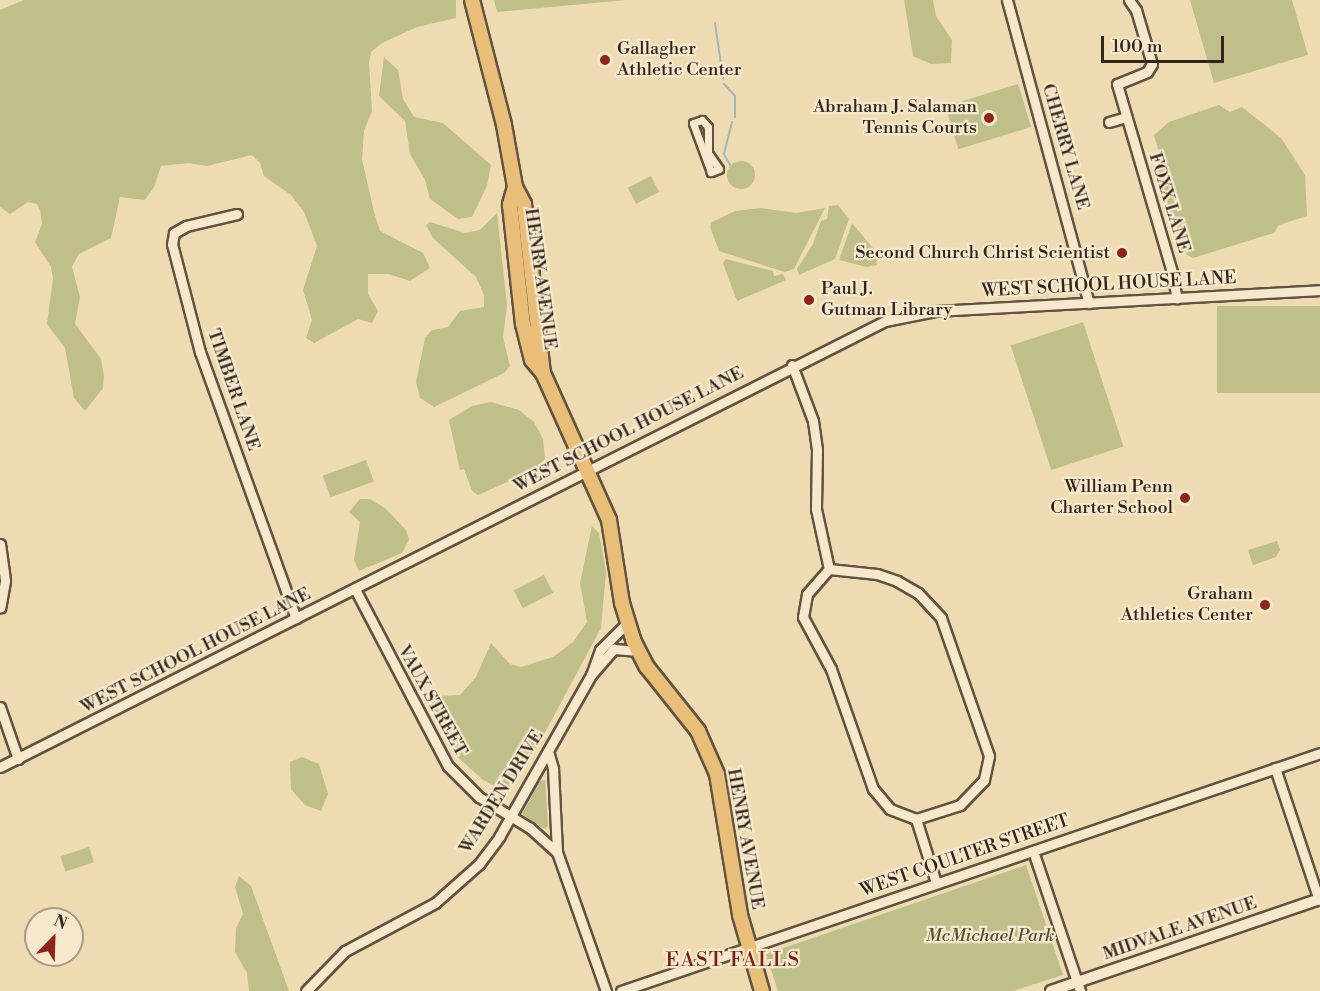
<!DOCTYPE html>
<style>
body{margin:0}
#map{position:relative;width:1320px;height:991px;overflow:hidden;background:#efdbb1;font-family:"Libre Bodoni",serif}
div>[style]{position:absolute}
.green>*{inset:0;background:#bebf89;transform-origin:0 0}
.round{border-radius:50%}
.stream>*{height:2px;margin:-1px;padding:0 1px;transform-origin:1px;border-radius:1px;background:#a0b8b8}
.roads{filter:drop-shadow(2px 0 #605341) drop-shadow(-2px 0 #605341) drop-shadow(0 2px #605341) drop-shadow(0 -2px #605341)}
.pedestrian>*{height:7px;margin:-3.5px;padding:0 3.5px;transform-origin:3.5px;border-radius:3.5px;background:#f5e8cc}
.minor>*{height:9px;margin:-4.5px;padding:0 4.5px;transform-origin:4.5px;border-radius:4.5px;background:#f5e8cc}
.tertiary>*{height:10px;margin:-5px;padding:0 5px;transform-origin:5px;border-radius:5px;background:#f5e8cc}
.primary>*{height:14px;margin:-7px;padding:0 7px;transform-origin:7px;border-radius:7px;background:#e8be78}
.dots>*{width:16px;height:16px;translate:-50% -50%;box-sizing:border-box;border:3px solid #f5e8cc;border-radius:50%}
span{translate:-50% -50%;white-space:nowrap;text-align:center;line-height:1.15;-webkit-text-stroke:4.5px #f5e8cc;paint-order:stroke}
.poi-label{font-size:18px;color:#30261c}
.left{translate:0 -50%;text-align:left}
.right{translate:-100% -50%;text-align:right}
.street-label{font-size:18px;color:#30261c}
.park-label{font-size:18px;color:#544c37;font-style:italic}
.neighbourhood-label{font-size:20px;color:#7a1f14;letter-spacing:1.5px}
.north{position:absolute;left:24px;top:907px;width:60px;height:60px;box-sizing:border-box;background:#f5e8cc;border:2px solid #a69a86;border-radius:50%;rotate:23deg;font-size:16px;font-weight:700;line-height:24px;text-align:center;color:#30261c}
.north::after{content:'';display:block;margin:auto;width:21px;height:27px;background:#8f2418;clip-path:polygon(50% 0,100% 100%,50% 72%,0 100%)}
.scale{position:absolute;left:1101px;top:36px;width:123px;height:27px;box-sizing:border-box;border:3px solid #30261c;border-top:0;padding-left:8px;font-size:18px;line-height:21px;white-space:nowrap;color:#30261c;-webkit-text-stroke:4px #f5e8cc;paint-order:stroke}
</style>
<div id="map">
<div class="green">
<div style="clip-path:polygon(24px 0,456px 0,456px 18px,417px 27px,382px 43px,371px 52px,369px 63px,372px 111px,364px 131px,362px 159px,374px 212px,380px 231px,423px 253px,430px 268px,410px 281px,389px 274px,368px 274px,368px 294px,378px 311px,372px 323px,358px 319px,314px 343px,306px 338px,312px 320px,303px 290px,317px 246px,304px 212px,291px 195px,264px 176px,260px 163px,252px 155px,207px 166px,189px 163px,161px 166px,154px 187px,145px 200px,120px 197px,111px 238px,79px 254px,72px 267px,80px 297px,75px 324px,101px 359px,104px 376px,103px 388px,85px 411px,74px 398px,65px 348px,47px 324px,53px 278px,51px 267px,35px 242px,42px 224px,40px 210px,37px 204px,28px 202px,10px 214px,0 207px,0 10px)"></div>
<div style="clip-path:polygon(494px 0,626px 0,497px 12px)"></div>
<div style="clip-path:polygon(904px 0,933px 0,936px 16px,952px 40px,951px 63px,931px 64px,913px 56px)"></div>
<div style="clip-path:polygon(1190px 0,1292px 0,1308px 55px,1214px 83px)"></div>
<div style="clip-path:polygon(384px 57px,398px 70px,403px 99px,414px 117px,443px 123px,491px 165px,487px 186px,472px 217px,458px 219px,430px 199px,425px 180px,410px 154px,405px 121px,379px 96px)"></div>
<div style="left:1018px;top:84px;width:45px;height:76px;rotate:73deg"></div>
<div style="clip-path:polygon(1219px 105px,1230px 112px,1242px 107px,1281px 138px,1305px 175px,1307px 216px,1279px 225px,1274px 233px,1193px 258px,1182px 252px,1158px 170px,1162px 162px,1154px 135px,1169px 122px)"></div>
<div class="round" style="left:727px;top:161px;width:28px;height:28px"></div>
<div style="left:651px;top:176px;width:18px;height:26px;rotate:63deg"></div>
<div style="clip-path:polygon(838px 205px,849px 219px,835px 259px,799px 275px,797px 269px,813px 244px,821px 221px,827px 219px,829px 206px)"></div>
<div style="clip-path:polygon(761px 208px,796px 213px,825px 208px,794px 269px,785px 272px,719px 251px,710px 227px,712px 222px,735px 211px)"></div>
<div style="clip-path:polygon(497px 213px,507px 306px,503px 337px,510px 366px,504px 373px,434px 407px,420px 398px,416px 382px,425px 338px,432px 330px,448px 327px,460px 311px,484px 307px,484px 295px,476px 277px,433px 238px,426px 225px,430px 222px,465px 233px,480px 230px)"></div>
<div style="clip-path:polygon(852px 223px,882px 259px,876px 261px,877px 265px,867px 267px,839px 260px)"></div>
<div style="clip-path:polygon(726px 259px,773px 271px,774px 276px,783px 274px,786px 280px,737px 301px,723px 263px)"></div>
<div style="left:1320px;top:306px;width:87px;height:103px;rotate:90deg"></div>
<div style="left:1083px;top:322px;width:131px;height:76px;rotate:72deg"></div>
<div style="clip-path:polygon(491px 402px,519px 410px,534px 422px,543px 439px,545px 459px,534px 470px,478px 495px,472px 491px,464px 469px,460px 470px,449px 420px,472px 406px)"></div>
<div style="left:366px;top:460px;width:23px;height:46px;rotate:70deg"></div>
<div style="clip-path:polygon(360px 499px,370px 499px,385px 508px,406px 530px,409px 540px,402px 553px,359px 571px,354px 560px,360px 522px,349px 512px)"></div>
<div style="clip-path:polygon(592px 526px,599px 533px,606px 572px,601px 628px,543px 736px,517px 779px,504px 792px,482px 779px,452px 752px,431px 704px,440px 696px,460px 695px,476px 677px,491px 643px,510px 664px,521px 667px,553px 657px,573px 642px,587px 622px,580px 583px)"></div>
<div style="clip-path:polygon(1277px 541px,1280px 550px,1276px 557px,1253px 565px,1248px 550px)"></div>
<div style="left:544px;top:575px;width:20px;height:34px;rotate:63deg"></div>
<div style="clip-path:polygon(302px 757px,319px 764px,328px 794px,321px 811px,305px 805px,291px 789px,290px 762px)"></div>
<div style="clip-path:polygon(545px 780px,548px 826px,544px 829px,522px 814px,540px 781px)"></div>
<div style="left:89px;top:847px;width:16px;height:30px;rotate:72deg"></div>
<div style="clip-path:polygon(1026px 865px,1063px 975px,1013px 991px,778px 991px,766px 954px)"></div>
<div style="clip-path:polygon(239px 876px,251px 886px,289px 991px,249px 991px,247px 973px,235px 952px,236px 928px,243px 914px,235px 887px)"></div>
</div>
<div class="stream">
<div style="left:715px;top:23px;width:56px;rotate:81.7deg"></div>
<div style="left:724px;top:84px;width:16px;rotate:47deg"></div>
<div style="left:735px;top:96px;width:21px;rotate:90deg"></div>
<div style="left:730px;top:165px;width:13px;rotate:-119deg"></div>
<div style="left:724px;top:154px;width:33px;rotate:-76deg"></div>
</div>
<div class="roads">
<div class="pedestrian">
<div style="left:702px;top:120px;width:9px;rotate:49deg"></div>
<div style="left:708px;top:127px;width:26px;rotate:90deg"></div>
<div style="left:708px;top:153px;width:19px;rotate:55deg"></div>
<div style="left:719px;top:169px;width:9px;rotate:159deg"></div>
<div style="left:711px;top:172px;width:52px;rotate:-110.2deg"></div>
<div style="left:693px;top:123px;width:9px;rotate:-18deg"></div>
</div>
<div class="minor">
<div style="left:1007px;top:0;width:314px;rotate:74.9deg"></div>
<div style="left:1129px;top:0;width:12px;rotate:55deg"></div>
<div style="left:1136px;top:10px;width:56px;rotate:73.5deg"></div>
<div style="left:1152px;top:64px;width:9px;rotate:122deg"></div>
<div style="left:1147px;top:72px;width:32px;rotate:158deg"></div>
<div style="left:1117px;top:84px;width:196px;rotate:73.7deg"></div>
<div style="left:1172px;top:272px;width:27px;rotate:80deg"></div>
<div style="left:1109px;top:122px;width:18px;rotate:-16deg"></div>
<div style="left:237px;top:214px;width:52px;rotate:166.8deg"></div>
<div style="left:186px;top:226px;width:14px;rotate:150deg"></div>
<div style="left:174px;top:233px;width:11px;rotate:100deg"></div>
<div style="left:172px;top:244px;width:112px;rotate:75.5deg"></div>
<div style="left:200px;top:352px;width:283px;rotate:70.2deg"></div>
<div style="left:792px;top:365px;width:60px;rotate:69.4deg"></div>
<div style="left:813px;top:421px;width:29px;rotate:82deg"></div>
<div style="left:817px;top:450px;width:59px;rotate:91deg"></div>
<div style="left:816px;top:509px;width:61px;rotate:77.8deg"></div>
<div style="left:0;top:544px;width:37px;rotate:82deg"></div>
<div style="left:5px;top:581px;width:27px;rotate:100deg"></div>
<div style="left:829px;top:569px;width:48px;rotate:5.9deg"></div>
<div style="left:877px;top:574px;width:21px;rotate:19deg"></div>
<div style="left:897px;top:581px;width:24px;rotate:30deg"></div>
<div style="left:918px;top:593px;width:34px;rotate:47deg"></div>
<div style="left:941px;top:618px;width:146px;rotate:70.8deg"></div>
<div style="left:989px;top:756px;width:25px;rotate:102deg"></div>
<div style="left:984px;top:780px;width:35px;rotate:134deg"></div>
<div style="left:960px;top:805px;width:46px;rotate:162.3deg"></div>
<div style="left:916px;top:819px;width:28px;rotate:-159deg"></div>
<div style="left:890px;top:809px;width:26px;rotate:-130deg"></div>
<div style="left:873px;top:789px;width:127px;rotate:-109.3deg"></div>
<div style="left:831px;top:669px;width:59px;rotate:-118.3deg"></div>
<div style="left:803px;top:617px;width:23px;rotate:-80deg"></div>
<div style="left:807px;top:594px;width:33px;rotate:-49deg"></div>
<div style="left:355px;top:589px;width:200px;rotate:62.3deg"></div>
<div style="left:448px;top:766px;width:44px;rotate:45deg"></div>
<div style="left:479px;top:797px;width:60px;rotate:31.3deg"></div>
<div style="left:530px;top:828px;width:36px;rotate:42deg"></div>
<div style="left:557px;top:852px;width:147px;rotate:70.6deg"></div>
<div style="left:591px;top:675px;width:35px;rotate:-49deg"></div>
<div style="left:614px;top:649px;width:24px;rotate:5deg"></div>
<div style="left:0;top:707px;width:55px;rotate:70.9deg"></div>
<div style="left:548px;top:751px;width:19px;rotate:74deg"></div>
<div style="left:553px;top:769px;width:81px;rotate:87.2deg"></div>
<div style="left:0;top:767px;width:991px;rotate:-26.75deg"></div>
<div style="left:885px;top:321px;width:51px;rotate:-11.3deg"></div>
<div style="left:935px;top:311px;width:386px;rotate:-3.1deg"></div>
<div style="left:1275px;top:768px;width:139px;rotate:71.6deg"></div>
<div style="left:916px;top:819px;width:67px;rotate:72.6deg"></div>
<div style="left:1033px;top:851px;width:148px;rotate:71.4deg"></div>
<div style="left:306px;top:991px;width:56px;rotate:-45.7deg"></div>
<div style="left:345px;top:951px;width:102px;rotate:-28.1deg"></div>
<div style="left:435px;top:903px;width:59px;rotate:-41.6deg"></div>
<div style="left:479px;top:864px;width:34px;rotate:-53deg"></div>
<div style="left:499px;top:837px;width:186px;rotate:-60.4deg"></div>
<div style="left:591px;top:675px;width:27px;rotate:-70deg"></div>
<div style="left:600px;top:650px;width:38px;rotate:-45deg"></div>
<div style="left:621px;top:991px;width:738px;rotate:-18.8deg"></div>
</div>
<div class="tertiary">
<div style="left:1051px;top:991px;width:284px;rotate:-18.9deg"></div>
</div>
<div class="primary">
<div style="left:472px;top:0;width:129px;rotate:75.6deg"></div>
<div style="left:504px;top:125px;width:63px;rotate:79.9deg"></div>
<div style="left:515px;top:187px;width:19px;rotate:62deg"></div>
<div style="left:524px;top:204px;width:170px;rotate:83.6deg"></div>
<div style="left:543px;top:373px;width:161px;rotate:65.8deg"></div>
<div style="left:609px;top:520px;width:84px;rotate:81.1deg"></div>
<div style="left:622px;top:603px;width:39px;rotate:73deg"></div>
<div style="left:633px;top:640px;width:30px;rotate:63deg"></div>
<div style="left:647px;top:667px;width:82px;rotate:51.4deg"></div>
<div style="left:698px;top:731px;width:47px;rotate:66.2deg"></div>
<div style="left:717px;top:774px;width:143px;rotate:80.7deg"></div>
<div style="left:740px;top:915px;width:79px;rotate:73.9deg"></div>
<div style="left:515px;top:187px;width:19px;rotate:106deg"></div>
<div style="left:510px;top:205px;width:120px;rotate:83.8deg"></div>
<div style="left:523px;top:324px;width:37px;rotate:76deg"></div>
<div style="left:532px;top:360px;width:17px;rotate:50deg"></div>
</div>
</div>
<div class="dots">
<div style="left:605px;top:60px;background:#8f2418"></div>
<div style="left:989px;top:118px;background:#8f2418"></div>
<div style="left:1122px;top:253px;background:#8f2418"></div>
<div style="left:809px;top:300px;background:#8f2418"></div>
<div style="left:1185px;top:498px;background:#8f2418"></div>
<div style="left:1265px;top:605px;background:#8f2418"></div>
</div>
<div class="poi-label">
<span class="left" style="left:617px;top:60px">Gallagher<br>Athletic Center</span>
<span class="right" style="left:977px;top:118px">Abraham J. Salaman<br>Tennis Courts</span>
<span class="right" style="left:1110px;top:253px">Second Church Christ Scientist</span>
<span class="left" style="left:821px;top:300px">Paul J.<br>Gutman Library</span>
<span class="right" style="left:1173px;top:498px">William Penn<br>Charter School</span>
<span class="right" style="left:1253px;top:605px">Graham<br>Athletics Center</span>
</div>
<div class="street-label">
<span style="left:1065px;top:147px;rotate:74deg">CHERRY LANE</span>
<span style="left:1169px;top:203px;rotate:73deg">FOXX LANE</span>
<span style="left:540px;top:279px;rotate:82deg">HENRY AVENUE</span>
<span style="left:1109px;top:285px;rotate:-3deg">WEST SCHOOL HOUSE LANE</span>
<span style="left:233px;top:390px;rotate:71deg">TIMBER LANE</span>
<span style="left:629px;top:430px;rotate:-27deg">WEST SCHOOL HOUSE LANE</span>
<span style="left:196px;top:651px;rotate:-27deg">WEST SCHOOL HOUSE LANE</span>
<span style="left:432px;top:701px;rotate:61deg">VAUX STREET</span>
<span style="left:502px;top:792px;rotate:-58deg">WARDEN DRIVE</span>
<span style="left:745px;top:839px;rotate:80deg">HENRY AVENUE</span>
<span style="left:965px;top:856px;rotate:-19deg">WEST COULTER STREET</span>
<span style="left:1180px;top:929px;rotate:-19deg">MIDVALE AVENUE</span>
</div>
<div class="park-label">
<span style="left:990px;top:936px">McMichael Park</span>
</div>
<div class="neighbourhood-label">
<span style="left:733px;top:960px">EAST FALLS</span>
</div>
<div class="north">N</div>
<div class="scale">100 m</div>
</div>
